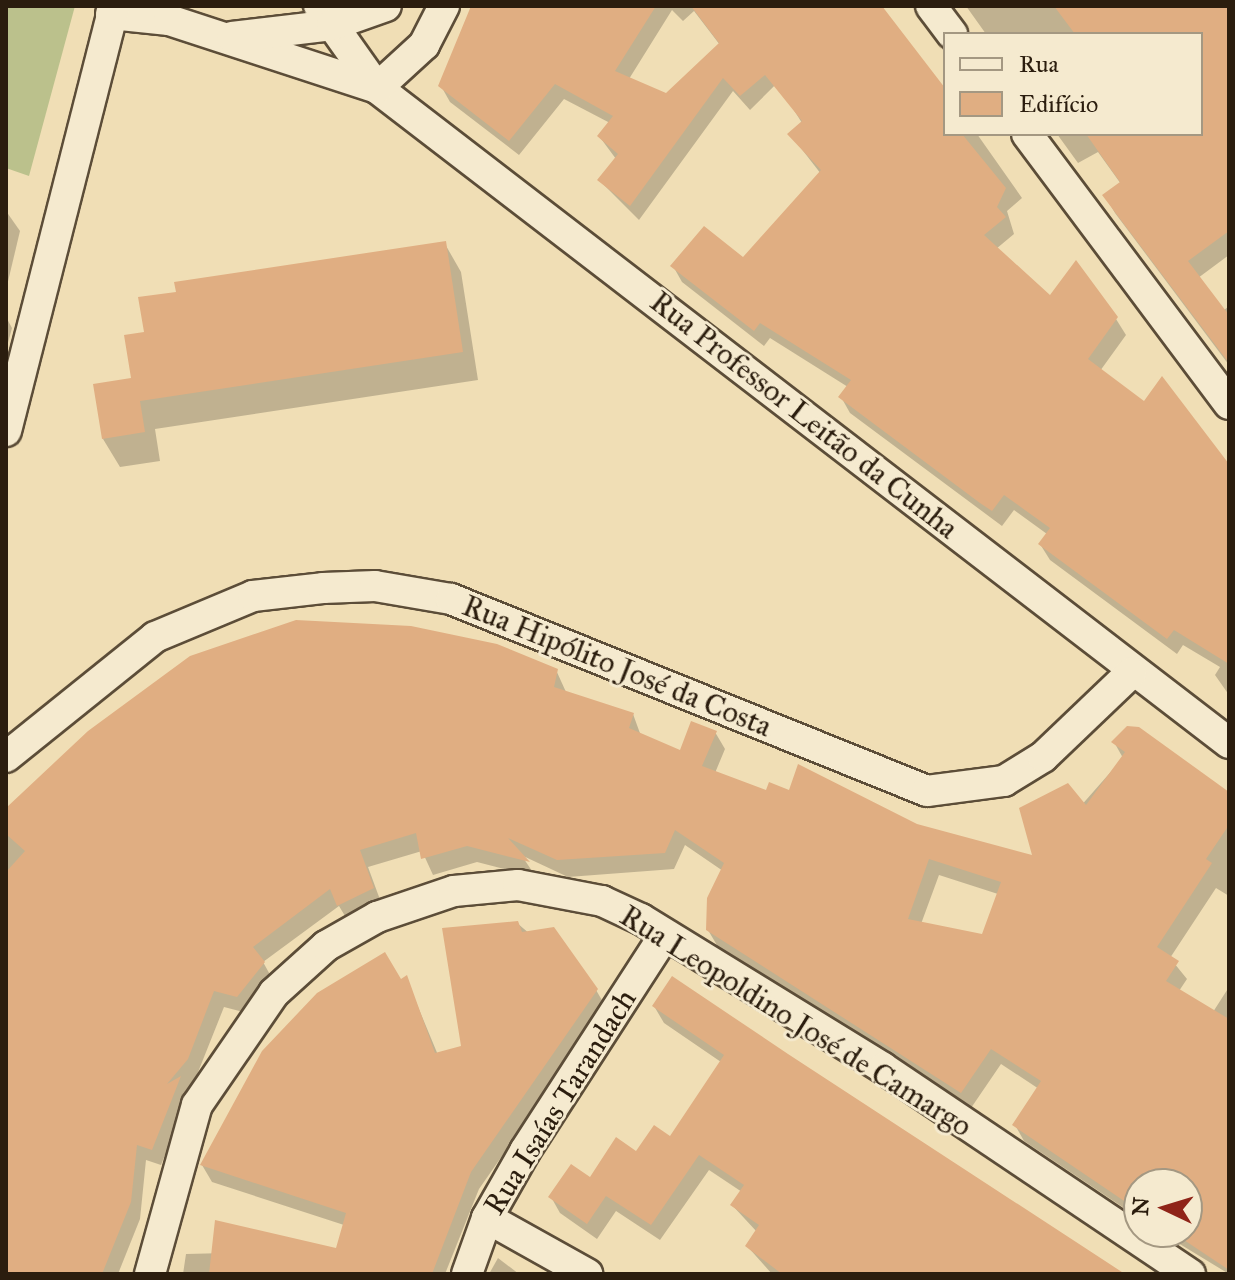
<!DOCTYPE html>
<meta charset="utf-8">
<style>
body{margin:0}
#map{position:relative;width:1235px;height:1280px;overflow:hidden;background:#f0deb5;font-family:"IM FELL Great Primer",serif}
div>[style]{position:absolute}
.green>*{inset:0;background:#bbc18c}
.shadow>*{inset:0;background:#0003}
.building>*{inset:0;background:#e0ae82}
.roads{filter:drop-shadow(2px 0 #5c4d38) drop-shadow(-2px 0 #5c4d38) drop-shadow(0 2px #5c4d38) drop-shadow(0 -2px #5c4d38)}
.street>*{height:30px;margin:-15px;padding:0 15px;transform-origin:15px;border-radius:15px;background:#f5eacf}
span{translate:-50% -50%;white-space:nowrap;text-align:center;line-height:1.15;-webkit-text-stroke:6px #f5eacf;paint-order:stroke}
.street-label{font-size:30px;color:#2b1d0e}
.frame{position:absolute;inset:0;border:8px solid #2b1d0e;pointer-events:none}
.legend{position:absolute;left:943px;top:32px;width:260px;height:104px;box-sizing:border-box;background:#f5eacf;border:2px solid #a49882;margin:0;padding:10px 14px;list-style:none;font-size:24px;color:#2b1d0e}
.legend li{display:flex;align-items:center;gap:16px;height:40px}
.legend b{width:40px;border:2px solid #a49882}
.north{position:absolute;left:1123px;top:1168px;width:80px;height:80px;box-sizing:border-box;background:#f5eacf;border:2px solid #a49882;border-radius:50%;rotate:274deg;font-size:22px;font-weight:700;line-height:32px;text-align:center;color:#2b1d0e}
.north::after{content:'';display:block;margin:auto;width:28px;height:36px;background:#8f2418;clip-path:polygon(50% 0,100% 100%,50% 72%,0 100%)}
</style>
<div id="map">
<div class="green">
<div style="clip-path:polygon(6px 6px,75px 6px,29px 176px,6px 168px)"></div>
</div>
<div class="shadow">
<div style="clip-path:polygon(evenodd,484px 6px,855px 6px,750px 110px,733px 91px,639px 220px,599px 180px,616px 159px,599px 136px,610px 123px,564px 99px,519px 155px,450px 102px,441px 86px,484px 6px,672px 10px,683px 21px,694px 11px,720px 45px,667px 95px,629px 79px,672px 10px)"></div>
<div style="clip-path:polygon(966px 6px,1229px 6px,1229px 255px,1198px 278px,1223px 311px,1229px 306px,1229px 365px,1115px 213px,1105px 196px,1121px 184px,1098px 152px,1078px 163px,1057px 134px,1201px 134px,1201px 34px,986px 34px)"></div>
<div style="clip-path:polygon(945px 92px,945px 134px,977px 134px,1022px 198px,1007px 211px,1014px 234px,996px 249px,1050px 298px,1116px 319px,1126px 335px,1100px 371px,1229px 465px,1229px 695px,1215px 675px,1220px 667px,1183px 645px,1177px 654px,1050px 560px,1040px 544px,1047px 534px,1014px 510px,1002px 526px,850px 413px,841px 397px,848px 387px,770px 338px,764px 346px,682px 282px,673px 266px,743px 260px,821px 174px,790px 134px,802px 123px,787px 99px)"></div>
<div style="clip-path:polygon(6px 211px,20px 231px,6px 290px)"></div>
<div style="clip-path:polygon(445px 244px,461px 272px,478px 380px,155px 429px,160px 461px,120px 467px,103px 439px,133px 380px,146px 334px)"></div>
<div style="clip-path:polygon(6px 317px,12px 328px,6px 350px)"></div>
<div style="clip-path:polygon(evenodd,296px 622px,556px 670px,566px 692px,633px 714px,641px 736px,681px 753px,715px 732px,725px 749px,715px 773px,767px 793px,1035px 858px,1123px 758px,1114px 742px,1229px 795px,1229px 896px,1216px 888px,1170px 958px,1187px 979px,1179px 991px,1213px 1012px,1229px 987px,1229px 1274px,1160px 1232px,1187px 1232px,1187px 1184px,1139px 1184px,1139px 1218px,1024px 1141px,1015px 1125px,1039px 1089px,1001px 1064px,971px 1108px,718px 947px,708px 930px,723px 871px,685px 845px,674px 869px,568px 877px,521px 855px,458px 842px,524px 859px,536px 877px,477px 862px,433px 875px,422px 851px,368px 867px,382px 905px,348px 921px,339px 906px,263px 962px,273px 980px,247px 1013px,224px 1007px,161px 1165px,146px 1160px,140px 1219px,118px 1274px,6px 1274px,6px 811px,191px 658px,296px 622px,939px 875px,998px 894px,983px 937px,921px 924px,939px 875px)"></div>
<div style="clip-path:polygon(517px 923px,596px 990px,606px 1007px,479px 1189px,445px 1274px,183px 1274px,186px 1254px,337px 1250px,344px 1225px,212px 1182px,202px 1165px,406px 978px,438px 1055px,463px 1048px)"></div>
<div style="clip-path:polygon(654px 1006px,1120px 1274px,772px 1274px,747px 1246px,757px 1232px,732px 1205px,742px 1192px,709px 1170px,660px 1240px,616px 1211px,597px 1239px,560px 1213px,551px 1197px,670px 1138px,721px 1062px,664px 1023px)"></div>
<div style="clip-path:polygon(498px 1258px,519px 1274px,489px 1274px)"></div>
</div>
<div class="building">
<div style="clip-path:polygon(471px 6px,656px 6px,615px 71px,666px 93px,719px 43px,691px 6px,882px 6px,945px 88px,945px 134px,962px 134px,1006px 188px,997px 207px,1006px 217px,984px 235px,1050px 295px,1076px 260px,1118px 317px,1088px 359px,1144px 401px,1162px 376px,1229px 464px,1229px 664px,1174px 630px,1167px 639px,1038px 544px,1050px 528px,1004px 495px,992px 511px,980px 503px,838px 397px,851px 380px,760px 323px,754px 331px,670px 266px,704px 226px,743px 257px,821px 170px,787px 134px,802px 121px,765px 75px,740px 96px,723px 78px,630px 206px,597px 180px,618px 154px,597px 136px,613px 116px,555px 84px,509px 141px,438px 86px)"></div>
<div style="clip-path:polygon(1054px 6px,1229px 6px,1229px 231px,1188px 261px,1229px 315px,1229px 363px,1102px 195px,1120px 182px,1086px 134px,1201px 134px,1201px 34px,1075px 34px)"></div>
<div style="clip-path:polygon(446px 241px,463px 352px,140px 401px,145px 432px,102px 439px,93px 384px,131px 378px,124px 335px,144px 332px,138px 297px,176px 292px,174px 282px)"></div>
<div style="clip-path:polygon(evenodd,296px 620px,411px 626px,497px 644px,558px 669px,554px 687px,634px 713px,629px 728px,680px 750px,691px 721px,717px 731px,702px 766px,766px 790px,769px 782px,789px 790px,798px 764px,917px 824px,1032px 855px,1019px 808px,1068px 783px,1086px 805px,1125px 752px,1111px 742px,1127px 726px,1139px 727px,1229px 792px,1229px 825px,1206px 859px,1212px 863px,1157px 947px,1179px 961px,1166px 981px,1229px 1019px,1229px 1270px,1172px 1232px,1187px 1232px,1187px 1184px,1139px 1184px,1139px 1211px,1012px 1125px,1041px 1081px,991px 1049px,961px 1093px,706px 930px,707px 898px,724px 863px,675px 830px,665px 853px,557px 860px,508px 838px,530px 862px,467px 846px,421px 859px,416px 833px,360px 850px,374px 888px,337px 906px,330px 889px,253px 947px,265px 962px,237px 997px,214px 991px,188px 1059px,167px 1084px,181px 1076px,152px 1150px,137px 1145px,131px 1202px,102px 1274px,6px 1274px,6px 872px,25px 851px,6px 834px,6px 808px,88px 731px,190px 656px,296px 620px,929px 859px,1001px 882px,982px 934px,908px 919px,929px 859px)"></div>
<div style="clip-path:polygon(518px 921px,522px 932px,554px 927px,598px 989px,471px 1172px,432px 1274px,209px 1274px,215px 1220px,336px 1248px,346px 1213px,200px 1165px,262px 1051px,317px 993px,385px 952px,401px 979px,407px 975px,435px 1053px,461px 1046px,442px 928px)"></div>
<div style="clip-path:polygon(672px 976px,788px 1054px,1125px 1274px,782px 1274px,745px 1246px,759px 1225px,730px 1205px,744px 1185px,699px 1155px,651px 1225px,606px 1196px,587px 1224px,548px 1197px,571px 1164px,590px 1177px,616px 1137px,636px 1151px,654px 1125px,670px 1136px,724px 1055px,652px 1006px)"></div>
</div>
<div class="roads">
<div class="street">
<div style="left:319px;top:6px;width:100px;rotate:54.7deg"></div>
<div style="left:377px;top:88px;width:1075px;rotate:37.55deg"></div>
<div style="left:931px;top:6px;width:35px;rotate:53deg"></div>
<div style="left:111px;top:14px;width:58px;rotate:5.9deg"></div>
<div style="left:169px;top:20px;width:219px;rotate:18.1deg"></div>
<div style="left:377px;top:88px;width:64px;rotate:-42.5deg"></div>
<div style="left:424px;top:45px;width:44px;rotate:-62.9deg"></div>
<div style="left:232px;top:37px;width:101px;rotate:-6.8deg"></div>
<div style="left:332px;top:25px;width:57px;rotate:-19.4deg"></div>
<div style="left:1027px;top:134px;width:337px;rotate:53.2deg"></div>
<div style="left:6px;top:431px;width:439px;rotate:-75.7deg"></div>
<div style="left:6px;top:757px;width:191px;rotate:-38.8deg"></div>
<div style="left:155px;top:637px;width:106px;rotate:-22.7deg"></div>
<div style="left:253px;top:596px;width:70px;rotate:-6.5deg"></div>
<div style="left:323px;top:588px;width:52px;rotate:-2.2deg"></div>
<div style="left:375px;top:586px;width:77px;rotate:9.7deg"></div>
<div style="left:451px;top:599px;width:513px;rotate:21.97deg"></div>
<div style="left:927px;top:791px;width:78px;rotate:-7.4deg"></div>
<div style="left:1004px;top:781px;width:46px;rotate:-31.6deg"></div>
<div style="left:1043px;top:757px;width:122px;rotate:-43.7deg"></div>
<div style="left:487px;top:1218px;width:115px;rotate:29.2deg"></div>
<div style="left:150px;top:1274px;width:175px;rotate:-74.5deg"></div>
<div style="left:197px;top:1105px;width:136px;rotate:-55.5deg"></div>
<div style="left:274px;top:993px;width:70px;rotate:-42.1deg"></div>
<div style="left:326px;top:946px;width:59px;rotate:-29.6deg"></div>
<div style="left:377px;top:917px;width:81px;rotate:-18.7deg"></div>
<div style="left:454px;top:891px;width:64px;rotate:-5.4deg"></div>
<div style="left:518px;top:885px;width:86px;rotate:10.8deg"></div>
<div style="left:602px;top:901px;width:43px;rotate:24.8deg"></div>
<div style="left:641px;top:919px;width:284px;rotate:31.6deg"></div>
<div style="left:883px;top:1068px;width:370px;rotate:33.9deg"></div>
<div style="left:467px;top:1274px;width:59px;rotate:-70.3deg"></div>
<div style="left:487px;top:1218px;width:77px;rotate:-60.4deg"></div>
<div style="left:525px;top:1151px;width:257px;rotate:-57.1deg"></div>
</div>
</div>
<div class="street-label">
<span style="left:804px;top:415px;rotate:38deg">Rua Professor Leitão da Cunha</span>
<span style="left:617px;top:666px;rotate:22deg">Rua Hipólito José da Costa</span>
<span style="left:796px;top:1021px;rotate:32deg">Rua Leopoldino José de Camargo</span>
<span style="left:560px;top:1102px;rotate:-58deg">Rua Isaías Tarandach</span>
</div>
<div class="frame"></div>
<ul class="legend">
<li><b style="height:10px;background:#f5eacf"></b>Rua</li>
<li><b style="height:22px;background:#e0ae82"></b>Edifício</li>
</ul>
<div class="north">N</div>
</div>
